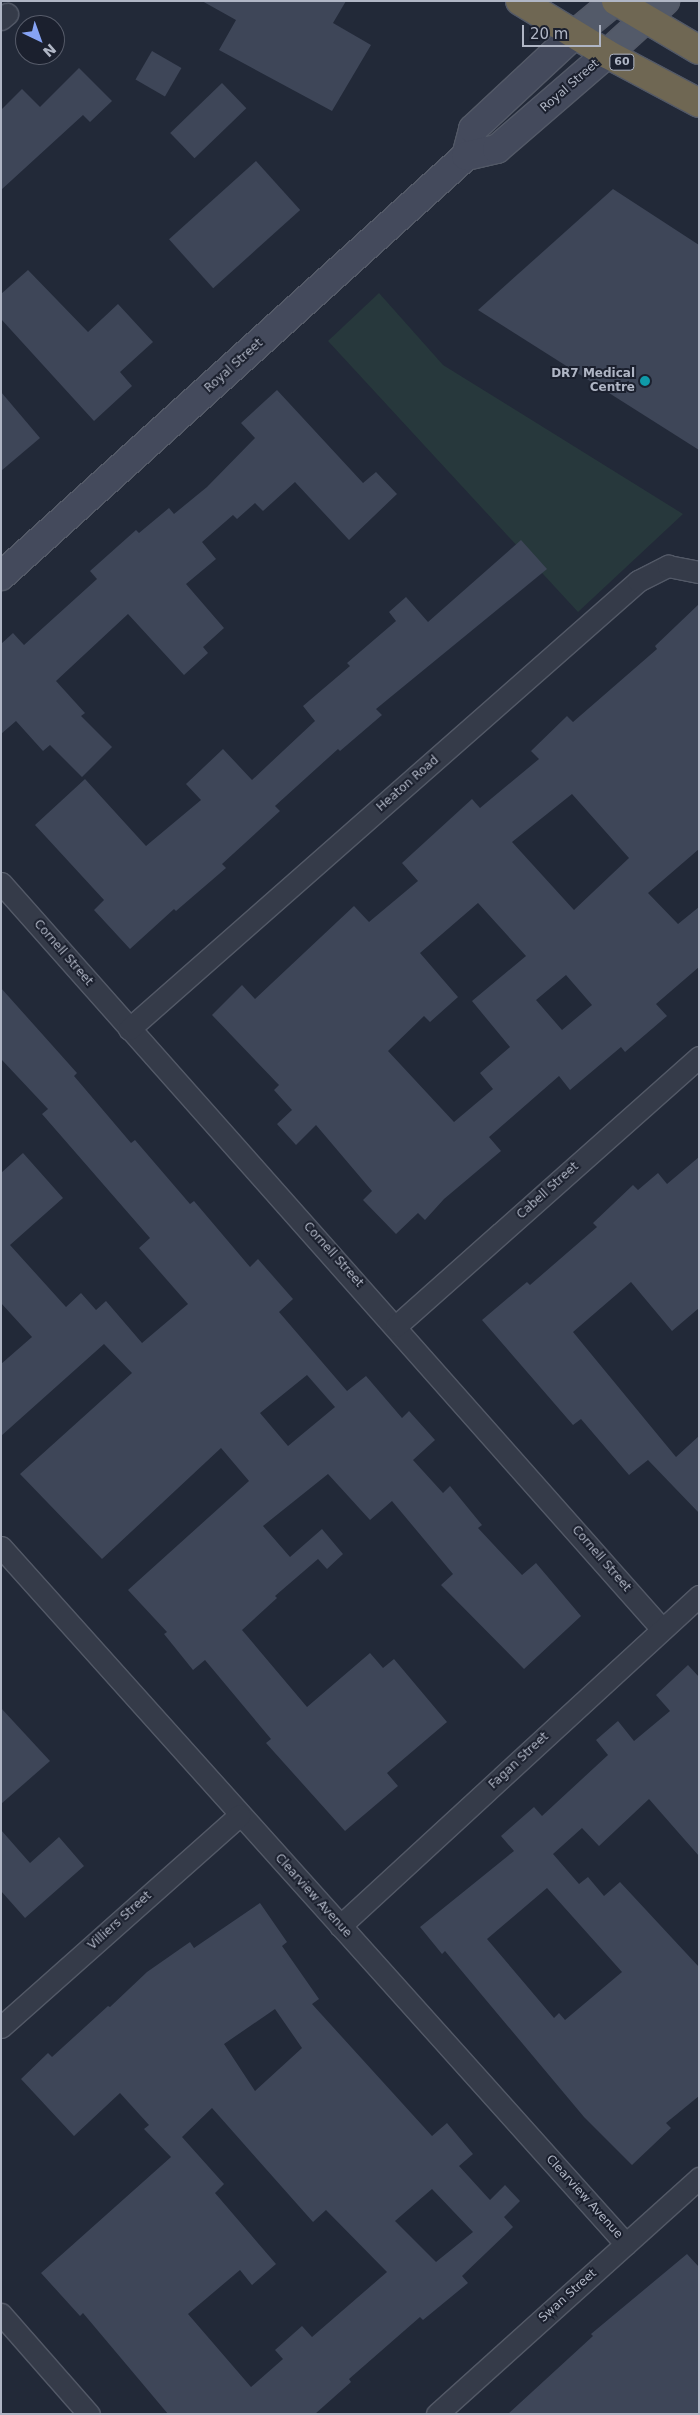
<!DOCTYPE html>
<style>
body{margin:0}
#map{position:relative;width:700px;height:2415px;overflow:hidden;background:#222938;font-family:"DejaVu Sans",sans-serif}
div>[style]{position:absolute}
.green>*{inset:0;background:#27383c}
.building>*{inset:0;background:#3e4658;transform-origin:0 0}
.roads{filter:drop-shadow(1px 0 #535967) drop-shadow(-1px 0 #535967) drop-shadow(0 1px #535967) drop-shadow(0 -1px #535967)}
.street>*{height:21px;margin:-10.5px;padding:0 10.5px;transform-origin:10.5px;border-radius:10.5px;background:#353b49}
.secondary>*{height:28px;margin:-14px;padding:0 14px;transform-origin:14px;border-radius:14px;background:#444a5c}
.primary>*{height:28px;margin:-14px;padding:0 14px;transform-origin:14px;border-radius:14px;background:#535a69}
.highway>*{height:28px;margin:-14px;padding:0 14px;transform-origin:14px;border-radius:14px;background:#6f6753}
.dots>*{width:14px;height:14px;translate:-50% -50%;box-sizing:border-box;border:2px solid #1b202e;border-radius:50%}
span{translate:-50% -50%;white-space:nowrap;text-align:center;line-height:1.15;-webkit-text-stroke:4px #1b202e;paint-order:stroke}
.shield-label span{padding:1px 4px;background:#1b202e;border:1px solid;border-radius:4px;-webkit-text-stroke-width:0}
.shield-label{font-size:11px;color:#b0b6c5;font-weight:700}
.street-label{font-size:12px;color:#b0b6c5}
.poi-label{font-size:12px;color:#b0b6c5;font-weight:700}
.right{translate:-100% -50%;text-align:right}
.frame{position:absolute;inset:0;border:2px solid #b0b6c5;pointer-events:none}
.north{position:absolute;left:15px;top:15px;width:50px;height:50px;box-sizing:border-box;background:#1b202e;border:1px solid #575c6a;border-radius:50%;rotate:138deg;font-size:14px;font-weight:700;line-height:20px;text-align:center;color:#b0b6c5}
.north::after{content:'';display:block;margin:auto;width:18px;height:22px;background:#86a3f4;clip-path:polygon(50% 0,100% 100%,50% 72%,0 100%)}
.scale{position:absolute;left:522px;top:25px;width:79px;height:22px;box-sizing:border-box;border:2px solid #b0b6c5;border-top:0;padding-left:6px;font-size:15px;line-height:18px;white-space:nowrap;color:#b0b6c5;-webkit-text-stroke:4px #1b202e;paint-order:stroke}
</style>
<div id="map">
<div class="green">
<div style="clip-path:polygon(379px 293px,443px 365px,683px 514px,578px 612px,328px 341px)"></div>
</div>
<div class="building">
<div style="clip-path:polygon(202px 1px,346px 1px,333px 23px,371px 45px,332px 111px,219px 50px,236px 20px)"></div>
<div style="left:152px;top:51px;width:34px;height:33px;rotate:30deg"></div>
<div style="clip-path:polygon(79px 68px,112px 101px,90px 122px,83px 115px,1px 190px,1px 110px,22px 89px,40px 107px)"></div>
<div style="left:222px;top:83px;width:35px;height:72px;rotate:46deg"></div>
<div style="left:256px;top:161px;width:66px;height:117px;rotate:48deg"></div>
<div style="clip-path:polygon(613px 189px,699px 245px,699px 450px,478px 310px)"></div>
<div style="clip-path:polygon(28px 270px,88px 332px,118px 304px,153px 342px,120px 372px,132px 386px,94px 421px,1px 319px,1px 294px)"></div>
<div style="clip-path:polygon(277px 390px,363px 483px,376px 472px,397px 494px,349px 540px,295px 482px,263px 511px,255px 503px,237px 519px,233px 515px,202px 542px,216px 559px,186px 584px,224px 628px,203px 647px,208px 653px,184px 675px,128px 614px,56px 681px,85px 713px,81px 716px,112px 747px,82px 777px,50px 745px,43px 751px,16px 721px,1px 734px,1px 644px,13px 633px,24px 645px,97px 579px,90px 571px,136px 530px,139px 533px,169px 508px,174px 514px,207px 487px,255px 438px,241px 423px)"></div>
<div style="clip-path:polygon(1px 392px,40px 438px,1px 471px)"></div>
<div style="clip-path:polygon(521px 540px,547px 569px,376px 709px,382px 715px,340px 751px,338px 749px,275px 806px,280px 811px,222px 864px,226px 868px,176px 911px,174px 909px,130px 949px,94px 910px,104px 900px,35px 825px,85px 779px,146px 846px,201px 800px,186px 784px,223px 749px,252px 780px,315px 721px,303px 706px,350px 666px,347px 663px,396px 621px,389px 612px,406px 597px,428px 622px)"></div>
<div style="clip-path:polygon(evenodd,699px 604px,699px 849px,648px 893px,678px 924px,699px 907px,699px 967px,656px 1004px,667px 1016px,625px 1052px,621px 1047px,570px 1090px,559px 1076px,489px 1137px,501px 1151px,444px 1199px,425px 1220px,418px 1213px,396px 1234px,363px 1200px,372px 1191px,316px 1125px,296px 1145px,277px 1124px,292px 1110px,274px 1090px,279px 1085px,212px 1015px,242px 985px,255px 999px,354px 906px,369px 922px,418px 881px,402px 863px,472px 799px,480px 808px,539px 759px,531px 751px,567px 716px,573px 722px,657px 649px,655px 646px,699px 604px,572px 794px,629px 858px,574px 910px,512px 842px,572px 794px,699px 604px,478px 903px,526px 956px,472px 1001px,510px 1047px,480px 1073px,493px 1089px,454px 1122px,388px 1051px,424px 1016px,430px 1022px,458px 997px,420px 953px,478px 903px,699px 604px,566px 975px,592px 1005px,562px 1030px,536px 1000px,566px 975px)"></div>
<div style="clip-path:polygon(evenodd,1px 988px,77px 1073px,74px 1076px,131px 1143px,135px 1140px,190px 1204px,194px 1201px,250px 1267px,258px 1259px,293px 1299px,279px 1312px,347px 1391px,366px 1376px,402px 1418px,409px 1411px,435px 1440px,413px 1460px,443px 1493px,450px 1486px,482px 1525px,478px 1528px,522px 1575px,536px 1563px,581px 1616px,524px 1669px,441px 1585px,453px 1574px,392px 1501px,370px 1520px,328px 1474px,263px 1526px,290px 1557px,322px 1529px,343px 1554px,327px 1569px,318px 1559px,275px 1596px,277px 1598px,242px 1630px,307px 1707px,370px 1653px,383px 1668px,394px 1659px,447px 1722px,387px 1773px,398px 1786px,345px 1831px,266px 1743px,271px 1739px,205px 1660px,193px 1670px,164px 1634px,167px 1632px,128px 1590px,249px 1481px,221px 1448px,102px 1559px,20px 1474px,132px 1373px,104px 1344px,1px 1436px,1px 1364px,32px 1337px,1px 1303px,1px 1173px,23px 1153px,63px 1198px,10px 1245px,66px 1307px,81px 1293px,96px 1310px,106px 1301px,142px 1343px,188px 1304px,139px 1248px,150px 1238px,42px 1114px,48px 1109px,1px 1059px,1px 988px,307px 1375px,335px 1407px,288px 1446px,260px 1413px,307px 1375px)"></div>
<div style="clip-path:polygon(699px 1157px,699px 1308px,672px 1331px,631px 1282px,573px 1332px,676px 1457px,699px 1436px,699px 1513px,648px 1460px,629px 1475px,581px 1419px,573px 1425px,482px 1320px,527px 1282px,530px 1285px,597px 1227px,593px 1223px,633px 1185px,638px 1190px,658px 1173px,667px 1184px)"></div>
<div style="clip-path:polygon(evenodd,688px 1665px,699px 1677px,699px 1856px,649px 1799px,599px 1846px,582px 1828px,553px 1854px,579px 1884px,588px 1877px,604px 1896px,620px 1882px,699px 1967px,699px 2096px,666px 2123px,671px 2128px,632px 2165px,584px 2117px,445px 1951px,442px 1954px,420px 1927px,514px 1851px,501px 1836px,534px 1807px,542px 1816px,608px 1755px,596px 1740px,618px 1721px,634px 1741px,670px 1711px,656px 1695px,688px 1665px,547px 1888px,622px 1972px,565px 2020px,559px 2013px,554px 2018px,487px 1939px,547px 1888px)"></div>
<div style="clip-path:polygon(1px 1708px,50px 1761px,1px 1804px)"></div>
<div style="clip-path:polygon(1px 1830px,30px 1863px,59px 1837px,84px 1866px,25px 1918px,1px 1891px)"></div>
<div style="clip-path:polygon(evenodd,260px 1903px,287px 1942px,282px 1946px,319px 1999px,312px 2004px,432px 2136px,447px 2123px,473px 2154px,459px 2166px,490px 2200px,505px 2185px,520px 2201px,504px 2217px,513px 2227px,462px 2276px,468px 2283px,423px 2320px,420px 2317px,349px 2379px,351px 2382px,315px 2414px,168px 2414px,83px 2313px,80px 2316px,41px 2273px,171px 2157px,144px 2129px,149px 2125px,120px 2093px,74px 2136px,21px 2079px,48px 2053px,52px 2057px,108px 2006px,110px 2007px,147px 1972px,190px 1942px,194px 1948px,260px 1903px,275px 2009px,302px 2048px,255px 2091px,224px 2044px,275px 2009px,260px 1903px,212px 2108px,313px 2222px,326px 2210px,387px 2272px,312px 2337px,302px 2326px,275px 2350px,283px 2359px,251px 2387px,188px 2314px,240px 2270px,252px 2285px,276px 2264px,215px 2193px,224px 2184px,182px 2137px,212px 2108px,260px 1903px,432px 2189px,473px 2232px,436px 2262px,395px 2221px,432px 2189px)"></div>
<div style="clip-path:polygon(687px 2254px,699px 2267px,699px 2414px,508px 2414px,593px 2336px,591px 2334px)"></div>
</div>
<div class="roads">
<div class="street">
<div style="left:1px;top:19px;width:8px;rotate:-40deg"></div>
<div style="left:1px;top:883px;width:997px;rotate:48.46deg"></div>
<div style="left:129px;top:1029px;width:678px;rotate:-41.35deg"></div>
<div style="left:638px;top:581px;width:34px;rotate:-27deg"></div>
<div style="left:668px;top:566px;width:32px;rotate:11deg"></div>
<div style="left:396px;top:1326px;width:405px;rotate:-41.6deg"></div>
<div style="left:1px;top:1547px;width:936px;rotate:48.12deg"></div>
<div style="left:340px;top:1926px;width:488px;rotate:-42.6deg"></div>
<div style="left:1px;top:2027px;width:319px;rotate:-41.6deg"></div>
<div style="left:1px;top:2314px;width:133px;rotate:48.7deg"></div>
<div style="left:437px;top:2414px;width:353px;rotate:-42deg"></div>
</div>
<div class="secondary">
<div style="left:466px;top:156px;width:28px;rotate:-75deg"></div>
<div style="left:473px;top:129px;width:139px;rotate:-43deg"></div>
<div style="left:1px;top:576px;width:627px;rotate:-42.09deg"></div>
<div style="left:466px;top:156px;width:32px;rotate:-13deg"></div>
<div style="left:497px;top:149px;width:145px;rotate:-40.8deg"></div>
</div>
<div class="primary">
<div style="left:575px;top:34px;width:52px;rotate:-39.5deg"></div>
<div style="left:607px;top:54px;width:79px;rotate:-42.4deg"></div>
</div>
<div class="highway">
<div style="left:520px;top:1px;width:102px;rotate:31.3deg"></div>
<div style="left:607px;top:54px;width:104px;rotate:28deg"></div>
<div style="left:616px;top:1px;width:96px;rotate:30.6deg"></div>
</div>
</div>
<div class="dots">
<div style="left:645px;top:381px;background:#0f9aa8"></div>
</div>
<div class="shield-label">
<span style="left:622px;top:62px">60</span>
</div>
<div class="street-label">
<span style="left:570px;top:86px;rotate:-41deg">Royal Street</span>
<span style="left:234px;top:366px;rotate:-42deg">Royal Street</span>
<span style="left:408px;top:784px;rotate:-41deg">Heaton Road</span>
<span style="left:63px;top:953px;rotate:49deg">Cornell Street</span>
<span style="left:548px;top:1191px;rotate:-42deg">Cabell Street</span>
<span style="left:333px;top:1255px;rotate:48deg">Cornell Street</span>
<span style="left:601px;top:1559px;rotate:49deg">Cornell Street</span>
<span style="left:519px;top:1761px;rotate:-43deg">Fagan Street</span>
<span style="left:313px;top:1896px;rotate:48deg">Clearview Avenue</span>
<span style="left:120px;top:1921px;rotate:-42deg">Villiers Street</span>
<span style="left:584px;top:2197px;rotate:48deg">Clearview Avenue</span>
<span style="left:568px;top:2296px;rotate:-42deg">Swan Street</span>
</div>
<div class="poi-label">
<span class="right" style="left:635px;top:381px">DR7 Medical<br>Centre</span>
</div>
<div class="frame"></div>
<div class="north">N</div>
<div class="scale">20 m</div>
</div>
